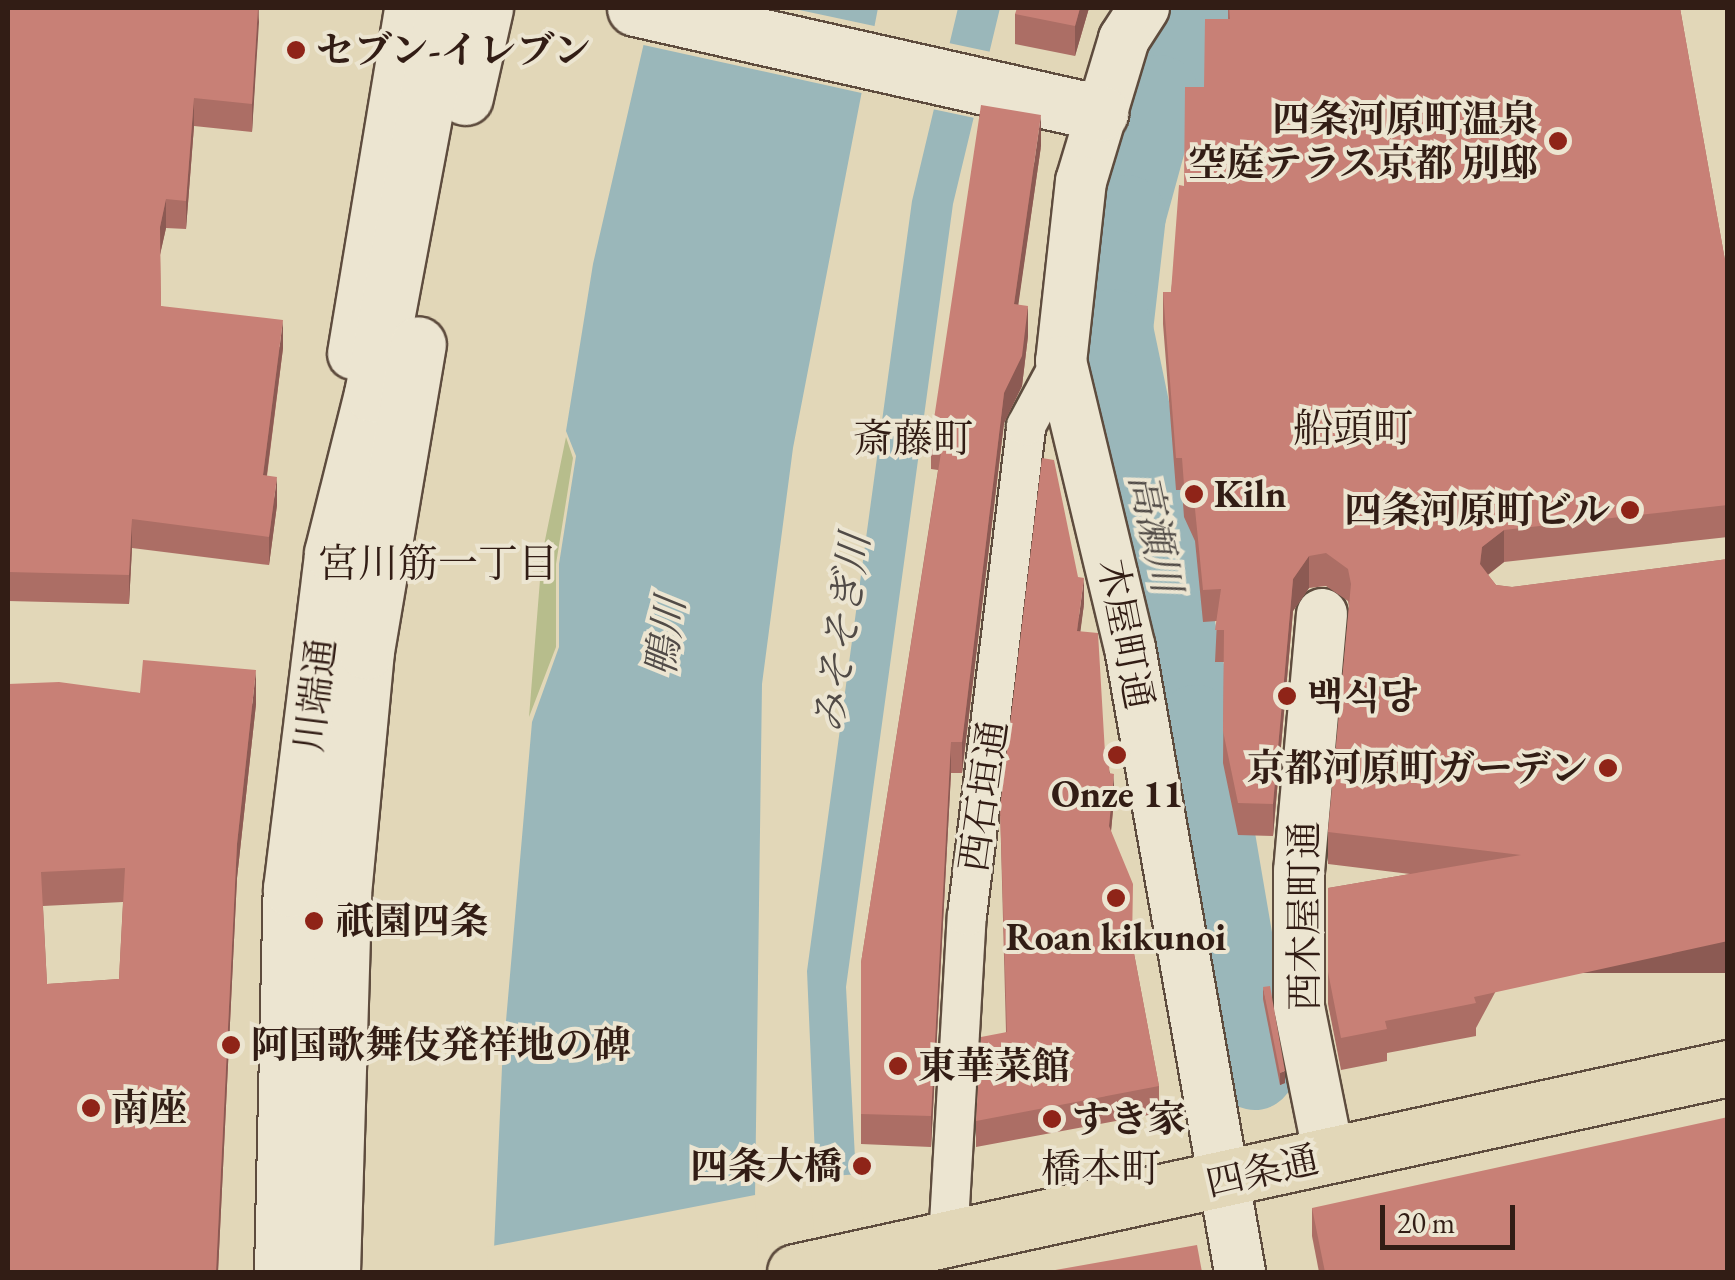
<!DOCTYPE html>
<meta charset="utf-8">
<style>
body{margin:0}
#map{position:relative;width:1735px;height:1280px;overflow:hidden;background:#e2d7b8;font-family:"EB Garamond","Noto Serif JP","Noto Serif KR",serif}
div>[style]{position:absolute}
.green>*{inset:0;background:#b7bd8c}
.water>*{inset:0;background:#9ab7ba}
.pier>*{inset:0;background:#e2d7b8;transform-origin:0 0}
.river>*{height:80px;margin:-40px;padding:0 40px;transform-origin:40px;border-radius:40px;background:#9ab7ba}
.roads{filter:drop-shadow(2px 0 #5e4c3e) drop-shadow(-2px 0 #5e4c3e) drop-shadow(0 2px #5e4c3e) drop-shadow(0 -2px #5e4c3e)}
.pedestrian>*{height:38px;margin:-19px;padding:0 19px;transform-origin:19px;border-radius:19px;background:#ece5d1}
.minor>*{height:50px;margin:-25px;padding:0 25px;transform-origin:25px;border-radius:25px;background:#ece5d1}
.tertiary>*{height:55px;margin:-27.5px;padding:0 27.5px;transform-origin:27.5px;border-radius:27.5px;background:#ece5d1}
.primary>*{height:55px;margin:-27.5px;padding:0 27.5px;transform-origin:27.5px;border-radius:27.5px;background:#e2d7b8}
.wall>*{inset:0;background:#ac6e65}
.shaded-wall>*{inset:0;background:#8c5a53;transform-origin:0 0}
.building>*{inset:0;background:#c88076}
.dots>*{width:28px;height:28px;translate:-50% -50%;box-sizing:border-box;border:5px solid #ece5d1;border-radius:50%}
span{translate:-50% -50%;white-space:nowrap;text-align:center;line-height:1.15;-webkit-text-stroke:8px #ece5d1;paint-order:stroke}
.poi-label{font-size:38px;color:#321d15;font-weight:700}
.left{translate:0 -50%;text-align:left}
.right{translate:-100% -50%;text-align:right}
.street-label{font-size:38px;color:#321d15}
.neighbourhood-label{font-size:40px;color:#321d15}
.water-label{font-size:40px;color:#514b47;font-style:italic}
.frame{position:absolute;inset:0;border:10px solid #321d15;pointer-events:none}
.scale{position:absolute;left:1380px;top:1205px;width:135px;height:45px;box-sizing:border-box;border:5px solid #321d15;border-top:0;padding-left:12px;font-size:30px;line-height:35px;white-space:nowrap;color:#321d15;-webkit-text-stroke:8px #ece5d1;paint-order:stroke}
</style>
<div id="map">
<div class="green">
<div style="clip-path:polygon(566px 437px,573px 458px,556px 564px,556px 647px,529px 717px,542px 555px)"></div>
</div>
<div class="water">
<div style="clip-path:polygon(652px 8px,878px 8px,793px 448px,762px 684px,754px 1272px,493px 1272px,502px 1067px,532px 722px,559px 647px,559px 564px,576px 456px,566px 431px,593px 264px)"></div>
<div style="clip-path:polygon(958px 8px,1000px 8px,953px 204px,846px 987px,861px 1272px,820px 1272px,807px 971px,912px 201px)"></div>
</div>
<div class="pier">
<div style="clip-path:polygon(647px 8px,790px 8px,879px 27px,866px 94px,639px 44px)"></div>
<div style="left:944px;top:42px;width:53px;height:68px;rotate:12deg"></div>
<div style="left:860px;top:1174px;width:98px;height:50px;rotate:86deg"></div>
<div style="clip-path:polygon(755px 1195px,759px 1272px,488px 1272px,487px 1247px)"></div>
</div>
<div class="river">
<div style="left:1205px;top:8px;width:98px;rotate:117.9deg"></div>
<div style="left:1159px;top:95px;width:124px;rotate:105.4deg"></div>
<div style="left:1126px;top:215px;width:115px;rotate:96.5deg"></div>
<div style="left:1113px;top:329px;width:405px;rotate:78.2deg"></div>
<div style="left:1196px;top:725px;width:350px;rotate:80.3deg"></div>
</div>
<div class="roads">
<div class="pedestrian">
<div style="left:948px;top:1241px;width:326px;rotate:-86.7deg"></div>
<div style="left:967px;top:916px;width:494px;rotate:-83.1deg"></div>
<div style="left:1026px;top:426px;width:74px;rotate:-61.7deg"></div>
</div>
<div class="minor">
<div style="left:1144px;top:8px;width:37px;rotate:123deg"></div>
<div style="left:1124px;top:39px;width:148px;rotate:106.8deg"></div>
<div style="left:1081px;top:181px;width:181px;rotate:96.3deg"></div>
<div style="left:1061px;top:361px;width:295px;rotate:76.5deg"></div>
<div style="left:1130px;top:648px;width:634px;rotate:80deg"></div>
<div style="left:353px;top:354px;width:351px;rotate:-80.6deg"></div>
<div style="left:1322px;top:614px;width:258px;rotate:95.1deg"></div>
<div style="left:1299px;top:871px;width:136px;rotate:90deg"></div>
<div style="left:1299px;top:1007px;width:152px;rotate:78.6deg"></div>
</div>
<div class="tertiary">
<div style="left:635px;top:8px;width:477px;rotate:12.7deg"></div>
<div style="left:465px;top:97px;width:91px;rotate:-77.3deg"></div>
<div style="left:282px;top:1272px;width:383px;rotate:-88.7deg"></div>
<div style="left:291px;top:889px;width:338px;rotate:-83deg"></div>
<div style="left:332px;top:553px;width:164px;rotate:-75.9deg"></div>
<div style="left:372px;top:394px;width:393px;rotate:-79.4deg"></div>
<div style="left:332px;top:1272px;width:378px;rotate:-88.3deg"></div>
<div style="left:343px;top:894px;width:244px;rotate:-84.6deg"></div>
<div style="left:366px;top:651px;width:311px;rotate:-80.4deg"></div>
</div>
<div class="primary">
<div style="left:795px;top:1272px;width:955px;rotate:-12.33deg"></div>
</div>
</div>
<div class="wall">
<div style="clip-path:polygon(8px 8px,259px 8px,252px 132px,194px 126px,186px 229px,166px 228px,160px 254px,161px 306px,283px 348px,267px 476px,277px 505px,269px 565px,132px 548px,129px 604px,8px 601px)"></div>
<div style="clip-path:polygon(1089px 8px,1075px 56px,1015px 44px,1015px 14px)"></div>
<div style="clip-path:polygon(1228px 8px,1680px 8px,1728px 277px,1728px 537px,1504px 562px,1488px 575px,1496px 585px,1512px 587px,1728px 559px,1476px 1028px,1476px 1036px,1387px 1053px,1387px 1061px,1341px 1070px,1328px 1004px,1328px 888px,1410px 874px,1328px 864px,1328px 832px,1349px 607px,1348px 601px,1326px 586px,1309px 588px,1293px 611px,1273px 836px,1238px 835px,1223px 763px,1224px 662px,1215px 662px,1217px 621px,1203px 622px,1195px 541px,1184px 517px,1182px 490px,1176px 490px,1163px 324px,1163px 292px,1171px 292px,1184px 186px,1204px 87px,1228px 19px)"></div>
<div style="clip-path:polygon(1041px 146px,1018px 304px,1028px 336px,1022px 386px,1004px 423px,962px 773px,951px 773px,931px 1147px,861px 1144px,861px 963px,938px 470px,931px 469px,931px 439px)"></div>
<div style="clip-path:polygon(1084px 604px,1080px 631px,1105px 753px,1110px 773px,1114px 800px,1111px 831px,1159px 1086px,1159px 1113px,976px 1147px,976px 1121px,1006px 1032px,1000px 807px)"></div>
<div style="clip-path:polygon(evenodd,8px 684px,140px 693px,256px 704px,237px 878px,218px 1272px,8px 1272px,8px 684px,123px 902px,119px 979px,47px 984px,43px 906px,123px 902px)"></div>
<div style="clip-path:polygon(1263px 987px,1285px 1083px,1280px 1085px,1263px 999px)"></div>
<div style="clip-path:polygon(1312px 1208px,1728px 1272px,1319px 1272px,1312px 1236px)"></div>
</div>
<div class="shaded-wall">
<div style="clip-path:polygon(258px 8px,259px 22px,252px 132px,252px 104px)"></div>
<div style="clip-path:polygon(1080px 8px,1089px 8px,1075px 56px,1075px 26px)"></div>
<div style="clip-path:polygon(194px 98px,194px 126px,186px 229px,186px 201px)"></div>
<div style="clip-path:polygon(1041px 115px,1041px 146px,1014px 335px,1014px 304px)"></div>
<div style="clip-path:polygon(166px 199px,166px 228px,160px 255px,160px 227px)"></div>
<div style="clip-path:polygon(1028px 306px,1028px 336px,1022px 386px,1004px 423px,962px 773px,962px 742px,1004px 393px)"></div>
<div style="clip-path:polygon(283px 320px,283px 348px,263px 504px,263px 475px)"></div>
<div style="clip-path:polygon(277px 477px,277px 505px,269px 565px,269px 537px)"></div>
<div style="clip-path:polygon(132px 519px,132px 548px,129px 604px,129px 575px)"></div>
<div style="clip-path:polygon(1504px 530px,1504px 562px,1482px 579px,1480px 564px,1482px 547px)"></div>
<div style="clip-path:polygon(1309px 556px,1309px 588px,1293px 611px,1273px 836px,1273px 804px,1293px 579px)"></div>
<div style="clip-path:polygon(1084px 578px,1084px 604px,1077px 658px,1077px 631px)"></div>
<div style="clip-path:polygon(256px 670px,256px 704px,237px 878px,218px 1272px,216px 1272px,237px 844px)"></div>
<div style="clip-path:polygon(951px 742px,951px 773px,931px 1147px,931px 1116px)"></div>
<div style="clip-path:polygon(1114px 774px,1114px 800px,1109px 852px,1109px 826px)"></div>
<div style="left:1728px;top:941px;width:32px;height:260px;rotate:90deg"></div>
<div style="clip-path:polygon(1285px 1071px,1285px 1083px,1280px 1085px,1280px 1073px)"></div>
</div>
<div class="building">
<div style="clip-path:polygon(8px 8px,258px 8px,252px 104px,194px 98px,186px 201px,166px 199px,160px 227px,161px 306px,283px 320px,263px 475px,277px 477px,269px 537px,132px 519px,129px 575px,8px 572px)"></div>
<div style="clip-path:polygon(1017px 8px,1080px 8px,1075px 26px,1015px 14px)"></div>
<div style="clip-path:polygon(1229px 8px,1680px 8px,1728px 277px,1728px 505px,1504px 530px,1482px 547px,1480px 564px,1496px 585px,1512px 587px,1728px 559px,1728px 941px,1474px 997px,1476px 1003px,1385px 1021px,1387px 1029px,1341px 1038px,1328px 972px,1328px 888px,1521px 855px,1328px 832px,1351px 584px,1348px 569px,1326px 553px,1309px 556px,1293px 579px,1273px 804px,1238px 803px,1223px 731px,1224px 630px,1215px 630px,1221px 589px,1203px 590px,1195px 509px,1184px 485px,1182px 458px,1176px 458px,1163px 292px,1171px 292px,1179px 185px,1184px 186px,1185px 87px,1204px 87px,1205px 19px,1230px 19px)"></div>
<div style="clip-path:polygon(981px 105px,1041px 115px,1014px 304px,1028px 306px,1022px 356px,1004px 393px,962px 742px,951px 742px,931px 1116px,861px 1114px,861px 963px,943px 440px,931px 439px)"></div>
<div style="clip-path:polygon(1042px 458px,1054px 460px,1078px 577px,1084px 578px,1077px 631px,1098px 633px,1105px 753px,1110px 753px,1109px 773px,1114px 774px,1109px 826px,1133px 884px,1132px 943px,1159px 1086px,976px 1121px,981px 1037px,1007px 1032px,1000px 807px)"></div>
<div style="clip-path:polygon(evenodd,143px 660px,256px 670px,237px 844px,216px 1272px,8px 1272px,8px 684px,59px 682px,140px 693px,143px 660px,125px 868px,119px 979px,47px 984px,41px 872px,125px 868px)"></div>
<div style="clip-path:polygon(1270px 986px,1285px 1071px,1280px 1073px,1263px 987px)"></div>
<div style="clip-path:polygon(1728px 1117px,1728px 1272px,1325px 1272px,1312px 1208px)"></div>
<div style="clip-path:polygon(1197px 1245px,1202px 1272px,1044px 1272px)"></div>
</div>
<div class="dots">
<div style="left:296px;top:50px;background:#8f2418"></div>
<div style="left:1558px;top:141px;background:#8f2418"></div>
<div style="left:1194px;top:494px;background:#8f2418"></div>
<div style="left:1630px;top:510px;background:#8f2418"></div>
<div style="left:1287px;top:696px;background:#8f2418"></div>
<div style="left:1117px;top:755px;background:#8f2418"></div>
<div style="left:1608px;top:768px;background:#8f2418"></div>
<div style="left:1116px;top:898px;background:#8f2418"></div>
<div style="left:314px;top:921px;background:#8f2418"></div>
<div style="left:231px;top:1045px;background:#8f2418"></div>
<div style="left:898px;top:1066px;background:#8f2418"></div>
<div style="left:91px;top:1108px;background:#8f2418"></div>
<div style="left:1052px;top:1119px;background:#8f2418"></div>
<div style="left:862px;top:1166px;background:#8f2418"></div>
</div>
<div class="poi-label">
<span class="left" style="left:316px;top:50px">セブン-イレブン</span>
<span class="right" style="left:1538px;top:141px">四条河原町温泉<br>空庭テラス京都 別邸</span>
<span class="left" style="left:1214px;top:494px">Kiln</span>
<span class="right" style="left:1610px;top:510px">四条河原町ビル</span>
<span class="left" style="left:1307px;top:696px">백식당</span>
<span class="right" style="left:1588px;top:768px">京都河原町ガーデン</span>
<span style="left:1117px;top:794px">Onze 11</span>
<span class="left" style="left:336px;top:921px">祇園四条</span>
<span style="left:1116px;top:937px">Roan kikunoi</span>
<span class="left" style="left:251px;top:1045px">阿国歌舞伎発祥地の碑</span>
<span class="left" style="left:918px;top:1066px">東華菜館</span>
<span class="left" style="left:111px;top:1108px">南座</span>
<span class="left" style="left:1072px;top:1119px">すき家</span>
<span class="right" style="left:842px;top:1166px">四条大橋</span>
</div>
<div class="street-label">
<span style="left:1126px;top:634px;rotate:79deg">木屋町通</span>
<span style="left:315px;top:695px;rotate:-83deg">川端通</span>
<span style="left:983px;top:796px;rotate:-82deg">西石垣通</span>
<span style="left:1304px;top:916px;rotate:-90deg">西木屋町通</span>
<span style="left:1262px;top:1171px;rotate:-13deg">四条通</span>
</div>
<div class="neighbourhood-label">
<span style="left:1353px;top:428px">船頭町</span>
<span style="left:913px;top:438px">斎藤町</span>
<span style="left:438px;top:563px">宮川筋一丁目</span>
<span style="left:1101px;top:1168px">橋本町</span>
</div>
<div class="water-label">
<span style="left:1156px;top:533px;rotate:78deg">高瀬川</span>
<span style="left:841px;top:633px;rotate:-82deg">みそそぎ川</span>
<span style="left:665px;top:637px;rotate:-82deg">鴨川</span>
</div>
<div class="frame"></div>
<div class="scale">20 m</div>
</div>
